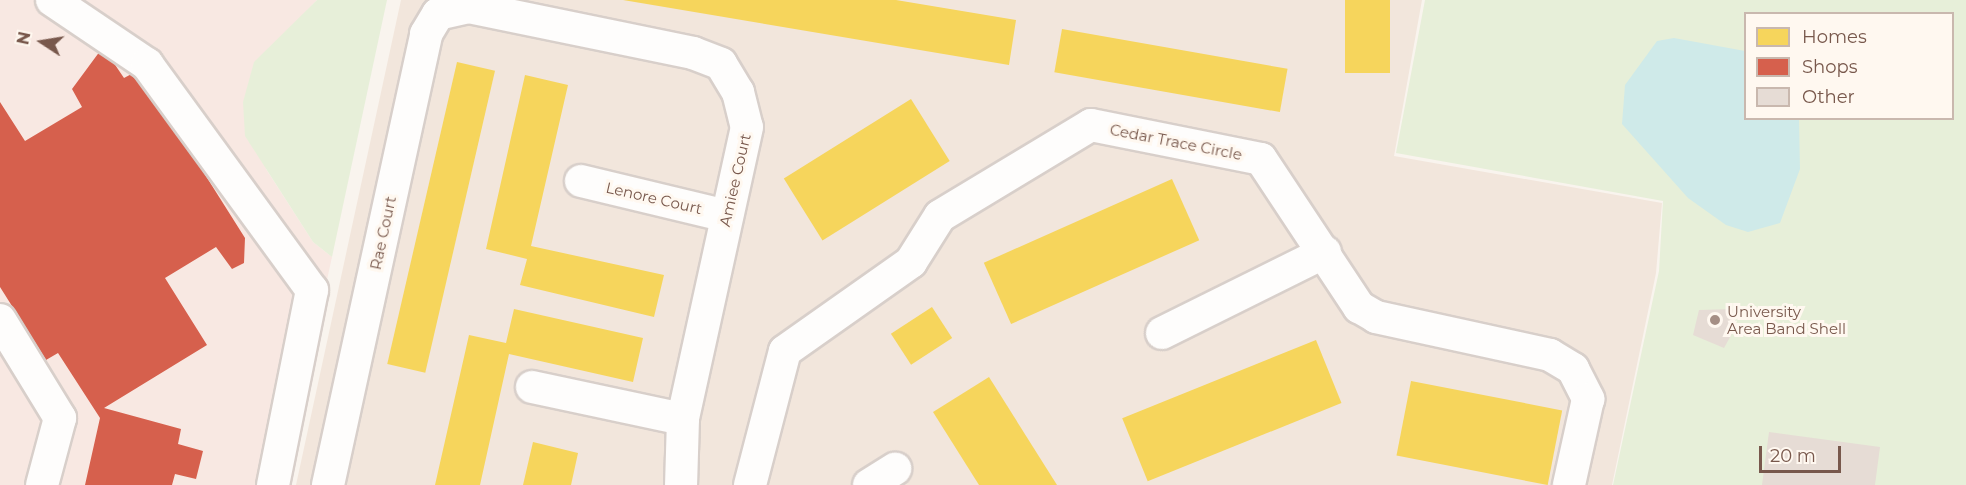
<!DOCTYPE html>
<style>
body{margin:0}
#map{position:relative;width:1966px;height:485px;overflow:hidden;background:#f9f4ee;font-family:Montserrat,sans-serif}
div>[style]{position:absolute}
.residential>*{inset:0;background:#f2e6dc}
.commercial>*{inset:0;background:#f8e8e2}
.green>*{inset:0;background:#e7efd9}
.water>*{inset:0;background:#cfeae9}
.homes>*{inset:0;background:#f6d55c;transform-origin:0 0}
.shops>*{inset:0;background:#d6604d}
.building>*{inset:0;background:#e6dcd5}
.roads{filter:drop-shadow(2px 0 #d8cfca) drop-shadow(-2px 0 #d8cfca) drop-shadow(0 2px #d8cfca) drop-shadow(0 -2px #d8cfca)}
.minor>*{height:32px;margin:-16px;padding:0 16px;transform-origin:16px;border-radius:16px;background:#fefdfc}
.dots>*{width:16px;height:16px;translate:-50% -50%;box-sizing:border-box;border:3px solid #fff8f0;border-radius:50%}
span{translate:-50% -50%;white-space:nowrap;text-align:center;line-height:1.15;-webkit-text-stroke:6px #fff8f0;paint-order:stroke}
.street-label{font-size:15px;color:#78584c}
.poi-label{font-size:15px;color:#78584c}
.left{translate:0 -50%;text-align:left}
.legend{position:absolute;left:1744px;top:12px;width:210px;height:108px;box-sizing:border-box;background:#fff8f0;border:2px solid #c9b8ae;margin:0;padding:8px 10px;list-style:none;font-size:18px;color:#78584c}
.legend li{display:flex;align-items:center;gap:12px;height:30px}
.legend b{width:30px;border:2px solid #c9b8ae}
.north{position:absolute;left:12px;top:12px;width:60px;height:60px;-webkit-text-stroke:4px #fff8f0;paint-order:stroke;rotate:282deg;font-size:16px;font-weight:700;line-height:24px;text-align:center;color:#78584c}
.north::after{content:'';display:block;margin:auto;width:21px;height:27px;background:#78584c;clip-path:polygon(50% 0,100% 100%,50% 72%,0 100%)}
.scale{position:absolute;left:1759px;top:446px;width:82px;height:27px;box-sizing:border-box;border:3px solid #78584c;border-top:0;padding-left:8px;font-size:18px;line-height:21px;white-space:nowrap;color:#78584c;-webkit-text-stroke:4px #fff8f0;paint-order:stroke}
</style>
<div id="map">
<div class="residential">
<div style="clip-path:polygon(401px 0,1422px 0,1394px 156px,1662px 203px,1656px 273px,1612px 485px,296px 485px)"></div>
</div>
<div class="commercial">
<div style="clip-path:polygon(0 0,317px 0,302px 16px,266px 169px,313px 242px,332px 257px,282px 485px,0 485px)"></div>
</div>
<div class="green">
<div style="clip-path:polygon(317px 0,387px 0,332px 257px,313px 242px,245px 136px,243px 102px,254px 62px)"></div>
<div style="clip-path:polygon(evenodd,1425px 0,1966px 0,1966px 485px,1613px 485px,1659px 271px,1663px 201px,1396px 153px,1425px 0,1746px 14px,1952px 14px,1952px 118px,1746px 118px,1746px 14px)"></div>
</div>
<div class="water">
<div style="clip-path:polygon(1674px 38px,1745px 51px,1746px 118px,1799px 119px,1800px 169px,1780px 223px,1748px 232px,1726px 225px,1688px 198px,1622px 124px,1625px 85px,1657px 41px)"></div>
</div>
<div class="homes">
<div style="clip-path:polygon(623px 0,896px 0,1016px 20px,1009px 65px)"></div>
<div style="left:1345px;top:0;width:45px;height:73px"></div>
<div style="left:1062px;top:29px;width:229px;height:44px;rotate:10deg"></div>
<div style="left:457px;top:62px;width:39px;height:310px;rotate:13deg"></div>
<div style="clip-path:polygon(525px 75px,568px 85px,531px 246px,664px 275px,654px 317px,520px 285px,527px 259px,486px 249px)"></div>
<div style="left:911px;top:99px;width:73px;height:150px;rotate:58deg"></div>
<div style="left:1172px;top:179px;width:67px;height:206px;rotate:66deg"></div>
<div style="left:932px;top:307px;width:37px;height:49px;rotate:57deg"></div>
<div style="clip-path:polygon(514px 309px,643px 338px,633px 382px,509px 354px,480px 485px,435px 485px,469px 335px,506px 343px)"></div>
<div style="left:1316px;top:340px;width:68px;height:209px;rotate:68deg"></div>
<div style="clip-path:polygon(989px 377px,1057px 485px,979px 485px,933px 412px)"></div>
<div style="left:1411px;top:381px;width:154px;height:76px;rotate:11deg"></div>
<div style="clip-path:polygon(533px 442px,578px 453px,571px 485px,523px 485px)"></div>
</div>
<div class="shops">
<div style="clip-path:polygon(103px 47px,124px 78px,139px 70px,245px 238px,244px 263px,232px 269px,216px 247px,165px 278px,207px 345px,104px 408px,181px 429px,178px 444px,203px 451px,196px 479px,175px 474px,172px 485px,85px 485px,100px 418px,58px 353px,46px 360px,0 287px,0 102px,25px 141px,82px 107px,72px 89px)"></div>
</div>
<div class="building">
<div style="clip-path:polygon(1733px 309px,1734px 330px,1724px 348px,1693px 335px,1699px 310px)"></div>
<div style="clip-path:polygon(1769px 432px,1880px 447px,1875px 485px,1762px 485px)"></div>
</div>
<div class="roads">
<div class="minor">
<div style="left:52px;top:0;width:115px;rotate:34deg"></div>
<div style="left:147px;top:64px;width:280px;rotate:53.9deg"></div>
<div style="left:312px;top:290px;width:199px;rotate:101.3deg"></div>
<div style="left:581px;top:181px;width:150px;rotate:13.5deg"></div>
<div style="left:0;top:320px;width:115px;rotate:58.5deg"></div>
<div style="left:60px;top:418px;width:69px;rotate:105deg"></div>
<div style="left:1162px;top:333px;width:182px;rotate:-26.4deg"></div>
<div style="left:532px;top:387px;width:154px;rotate:12deg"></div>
<div style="left:328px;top:485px;width:462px;rotate:-77.7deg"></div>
<div style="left:426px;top:34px;width:23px;rotate:-59deg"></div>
<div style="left:438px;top:14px;width:32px;rotate:-13deg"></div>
<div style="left:469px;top:7px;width:229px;rotate:11.6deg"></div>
<div style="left:693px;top:53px;width:30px;rotate:21deg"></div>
<div style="left:721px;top:64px;width:33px;rotate:59deg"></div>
<div style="left:738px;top:92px;width:36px;rotate:76deg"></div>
<div style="left:747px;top:127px;width:299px;rotate:102.4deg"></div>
<div style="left:683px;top:419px;width:66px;rotate:91.7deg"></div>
<div style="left:750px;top:485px;width:138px;rotate:-75.4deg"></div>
<div style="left:785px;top:351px;width:154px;rotate:-35.2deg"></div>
<div style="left:911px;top:262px;width:54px;rotate:-57.8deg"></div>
<div style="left:940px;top:216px;width:176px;rotate:-31.1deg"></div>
<div style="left:1091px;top:125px;width:173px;rotate:11.3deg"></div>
<div style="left:1261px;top:159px;width:178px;rotate:56.5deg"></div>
<div style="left:1359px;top:307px;width:20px;rotate:30deg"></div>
<div style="left:1376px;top:317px;width:178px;rotate:12.3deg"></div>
<div style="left:1550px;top:355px;width:27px;rotate:31deg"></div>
<div style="left:1573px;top:369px;width:34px;rotate:63deg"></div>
<div style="left:1588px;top:399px;width:88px;rotate:102.5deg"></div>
<div style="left:869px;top:485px;width:31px;rotate:-32deg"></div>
</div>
</div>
<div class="dots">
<div style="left:1715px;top:320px;background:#a58f85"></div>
</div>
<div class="street-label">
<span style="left:1176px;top:142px;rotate:11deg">Cedar Trace Circle</span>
<span style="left:735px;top:180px;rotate:-77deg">Amiee Court</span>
<span style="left:654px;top:198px;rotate:13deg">Lenore Court</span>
<span style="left:383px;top:233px;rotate:-78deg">Rae Court</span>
</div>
<div class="poi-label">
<span class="left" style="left:1727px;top:320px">University<br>Area Band Shell</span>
</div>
<ul class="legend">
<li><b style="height:16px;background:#f6d55c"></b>Homes</li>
<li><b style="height:16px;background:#d6604d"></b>Shops</li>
<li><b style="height:16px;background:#e6dcd5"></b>Other</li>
</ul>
<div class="north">N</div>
<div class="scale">20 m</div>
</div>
